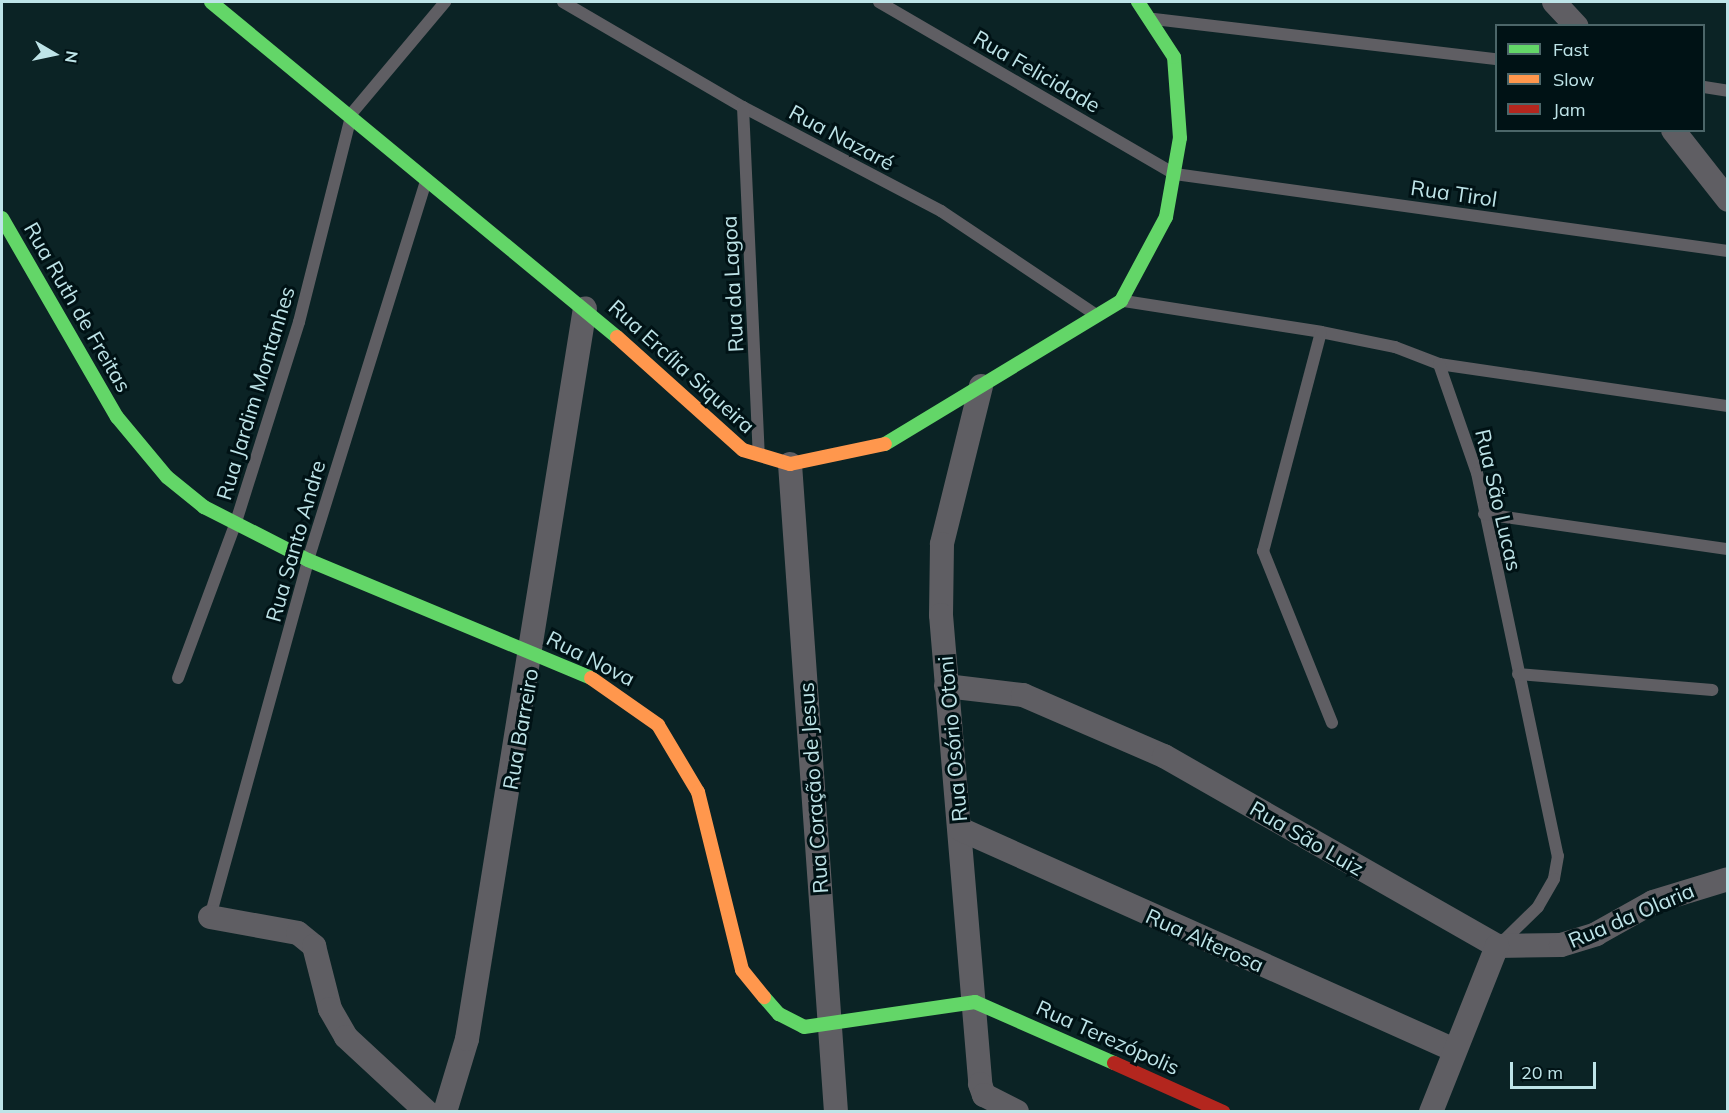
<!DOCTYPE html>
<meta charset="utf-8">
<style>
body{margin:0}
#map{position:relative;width:1729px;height:1113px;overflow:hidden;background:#0b2325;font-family:Mulish,sans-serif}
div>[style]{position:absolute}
.lane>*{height:12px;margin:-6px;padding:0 6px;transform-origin:6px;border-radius:6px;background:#5f5e63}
.street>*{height:24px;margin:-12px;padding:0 12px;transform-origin:12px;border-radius:12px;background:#5f5e63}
.fast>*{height:14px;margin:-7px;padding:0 7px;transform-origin:7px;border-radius:7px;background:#63d668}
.slow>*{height:14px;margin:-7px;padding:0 7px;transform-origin:7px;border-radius:7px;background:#ff974d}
.jam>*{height:14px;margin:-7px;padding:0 7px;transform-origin:7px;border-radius:7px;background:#b3261e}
span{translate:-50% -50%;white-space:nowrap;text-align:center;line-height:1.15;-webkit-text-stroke:6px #001215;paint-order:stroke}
.street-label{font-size:21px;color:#bee4e8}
.frame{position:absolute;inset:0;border:3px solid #bee4e8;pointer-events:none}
.legend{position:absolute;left:1495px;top:24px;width:210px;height:108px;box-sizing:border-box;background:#001215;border:2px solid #4c6669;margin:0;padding:8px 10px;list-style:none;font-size:18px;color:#bee4e8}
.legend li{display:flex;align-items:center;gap:12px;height:30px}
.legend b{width:30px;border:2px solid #4c6669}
.north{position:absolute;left:24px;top:24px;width:60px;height:60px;-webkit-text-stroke:4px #001215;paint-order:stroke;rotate:99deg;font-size:16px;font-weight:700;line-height:24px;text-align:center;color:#bee4e8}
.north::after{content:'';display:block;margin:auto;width:21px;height:27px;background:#bee4e8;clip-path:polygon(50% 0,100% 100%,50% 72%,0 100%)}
.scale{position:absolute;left:1510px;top:1062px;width:86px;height:27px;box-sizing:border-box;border:3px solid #bee4e8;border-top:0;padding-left:8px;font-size:18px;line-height:21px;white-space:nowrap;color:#bee4e8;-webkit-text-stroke:4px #001215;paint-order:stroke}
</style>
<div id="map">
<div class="lane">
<div style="left:563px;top:2px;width:208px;rotate:30.3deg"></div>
<div style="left:743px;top:107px;width:224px;rotate:27.7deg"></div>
<div style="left:941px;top:211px;width:185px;rotate:33.8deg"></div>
<div style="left:879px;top:2px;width:342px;rotate:30.2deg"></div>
<div style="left:1175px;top:174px;width:558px;rotate:7.93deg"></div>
<div style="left:1154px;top:19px;width:344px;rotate:6.7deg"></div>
<div style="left:1704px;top:87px;width:24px;rotate:9deg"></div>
<div style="left:743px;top:107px;width:347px;rotate:87.4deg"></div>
<div style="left:1124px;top:301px;width:199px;rotate:8.9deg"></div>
<div style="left:1321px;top:332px;width:76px;rotate:11.5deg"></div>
<div style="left:1395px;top:347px;width:47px;rotate:21.1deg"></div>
<div style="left:1439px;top:364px;width:292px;rotate:8.3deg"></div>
<div style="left:1321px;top:332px;width:227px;rotate:104.8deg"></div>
<div style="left:1263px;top:551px;width:185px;rotate:68.1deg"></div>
<div style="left:1439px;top:364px;width:115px;rotate:70.8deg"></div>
<div style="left:1477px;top:473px;width:391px;rotate:78.1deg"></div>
<div style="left:1558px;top:856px;width:23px;rotate:100deg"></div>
<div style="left:1554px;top:879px;width:32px;rotate:120deg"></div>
<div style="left:1538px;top:907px;width:54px;rotate:135.7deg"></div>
<div style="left:1484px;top:514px;width:246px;rotate:8.2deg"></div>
<div style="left:1518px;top:674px;width:195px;rotate:4.7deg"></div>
<div style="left:178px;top:678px;width:163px;rotate:-69.6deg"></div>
<div style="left:235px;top:525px;width:213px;rotate:-72.5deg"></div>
<div style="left:299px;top:322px;width:216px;rotate:-75.8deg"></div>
<div style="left:352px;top:113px;width:145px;rotate:-50deg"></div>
<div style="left:210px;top:917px;width:370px;rotate:-74.6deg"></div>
<div style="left:308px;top:560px;width:397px;rotate:-72.7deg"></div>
</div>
<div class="street">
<div style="left:1554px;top:2px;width:33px;rotate:47deg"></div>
<div style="left:1673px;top:130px;width:89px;rotate:51.8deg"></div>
<div style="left:981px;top:386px;width:163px;rotate:103.9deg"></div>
<div style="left:942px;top:544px;width:71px;rotate:90.8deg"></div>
<div style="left:941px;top:615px;width:471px;rotate:85.2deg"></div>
<div style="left:980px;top:1084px;width:12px;rotate:70deg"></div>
<div style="left:984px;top:1095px;width:37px;rotate:27deg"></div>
<div style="left:790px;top:464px;width:650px;rotate:85.94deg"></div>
<div style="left:946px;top:686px;width:78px;rotate:6.7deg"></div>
<div style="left:1023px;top:695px;width:154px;rotate:23.4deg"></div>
<div style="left:1164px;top:756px;width:383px;rotate:29.7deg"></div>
<div style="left:1497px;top:946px;width:64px;rotate:-0.9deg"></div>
<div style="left:1561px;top:945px;width:37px;rotate:-17deg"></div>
<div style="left:1596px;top:934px;width:65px;rotate:-29.3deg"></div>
<div style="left:1653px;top:902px;width:78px;rotate:-17deg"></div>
<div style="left:960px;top:829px;width:539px;rotate:24.09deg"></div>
<div style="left:210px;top:917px;width:89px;rotate:10.3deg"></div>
<div style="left:298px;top:933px;width:21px;rotate:39deg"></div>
<div style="left:314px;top:946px;width:65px;rotate:75.7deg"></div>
<div style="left:330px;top:1009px;width:32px;rotate:60deg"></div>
<div style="left:346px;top:1037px;width:110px;rotate:42.8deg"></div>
<div style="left:445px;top:1112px;width:76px;rotate:-73.2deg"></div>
<div style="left:467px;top:1039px;width:740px;rotate:-80.83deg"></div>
<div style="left:1431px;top:1112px;width:179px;rotate:-68.3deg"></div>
</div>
<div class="fast">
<div style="left:211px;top:2px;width:526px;rotate:39.53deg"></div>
<div style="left:2px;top:218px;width:230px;rotate:60deg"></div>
<div style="left:117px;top:417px;width:78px;rotate:50.2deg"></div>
<div style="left:167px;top:477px;width:48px;rotate:39deg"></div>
<div style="left:204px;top:507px;width:117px;rotate:27deg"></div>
<div style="left:308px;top:560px;width:307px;rotate:22.6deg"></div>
<div style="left:885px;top:444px;width:276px;rotate:-31.2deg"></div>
<div style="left:1121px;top:301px;width:95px;rotate:-61.8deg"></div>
<div style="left:1166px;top:217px;width:80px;rotate:-80deg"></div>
<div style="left:1180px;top:138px;width:81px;rotate:-94.2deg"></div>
<div style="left:1174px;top:57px;width:66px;rotate:-123.2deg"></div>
<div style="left:764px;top:997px;width:23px;rotate:49deg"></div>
<div style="left:779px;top:1014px;width:28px;rotate:27deg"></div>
<div style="left:804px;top:1027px;width:173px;rotate:-8.3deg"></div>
<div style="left:975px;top:1002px;width:152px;rotate:23.7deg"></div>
</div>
<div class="slow">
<div style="left:617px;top:337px;width:169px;rotate:41.9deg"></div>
<div style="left:743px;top:450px;width:49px;rotate:16.6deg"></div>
<div style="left:790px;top:464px;width:97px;rotate:-11.9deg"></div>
<div style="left:591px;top:678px;width:82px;rotate:35deg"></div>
<div style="left:658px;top:725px;width:78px;rotate:59.2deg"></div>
<div style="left:698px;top:792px;width:183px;rotate:76.1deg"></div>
<div style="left:742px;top:970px;width:35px;rotate:51deg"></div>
</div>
<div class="jam">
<div style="left:1114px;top:1063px;width:120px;rotate:24.2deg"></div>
</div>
<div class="street-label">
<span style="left:1037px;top:71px;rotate:30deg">Rua Felicidade</span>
<span style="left:842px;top:137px;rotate:28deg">Rua Nazaré</span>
<span style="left:1454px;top:193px;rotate:8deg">Rua Tirol</span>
<span style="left:732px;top:284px;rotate:-93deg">Rua da Lagoa</span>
<span style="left:78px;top:307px;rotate:60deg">Rua Ruth de Freitas</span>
<span style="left:682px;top:366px;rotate:42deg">Rua Ercília Siqueira</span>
<span style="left:255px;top:393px;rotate:-73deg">Rua Jardim Montanhes</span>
<span style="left:1499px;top:500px;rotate:77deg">Rua São Lucas</span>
<span style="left:295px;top:541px;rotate:-74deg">Rua Santo Andre</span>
<span style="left:591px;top:658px;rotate:27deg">Rua Nova</span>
<span style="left:520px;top:729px;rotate:-80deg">Rua Barreiro</span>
<span style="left:952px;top:739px;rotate:-95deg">Rua Osório Otoni</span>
<span style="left:813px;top:788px;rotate:-94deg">Rua Coração de Jesus</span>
<span style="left:1307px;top:838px;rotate:30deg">Rua São Luiz</span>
<span style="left:1631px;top:915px;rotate:-23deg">Rua da Olaria</span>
<span style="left:1205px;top:940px;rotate:24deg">Rua Alterosa</span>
<span style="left:1108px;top:1037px;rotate:24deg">Rua Terezópolis</span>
</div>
<div class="frame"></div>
<ul class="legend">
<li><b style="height:8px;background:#63d668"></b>Fast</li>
<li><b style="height:8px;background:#ff974d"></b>Slow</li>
<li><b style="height:8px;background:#b3261e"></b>Jam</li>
</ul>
<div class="north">N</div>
<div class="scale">20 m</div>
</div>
